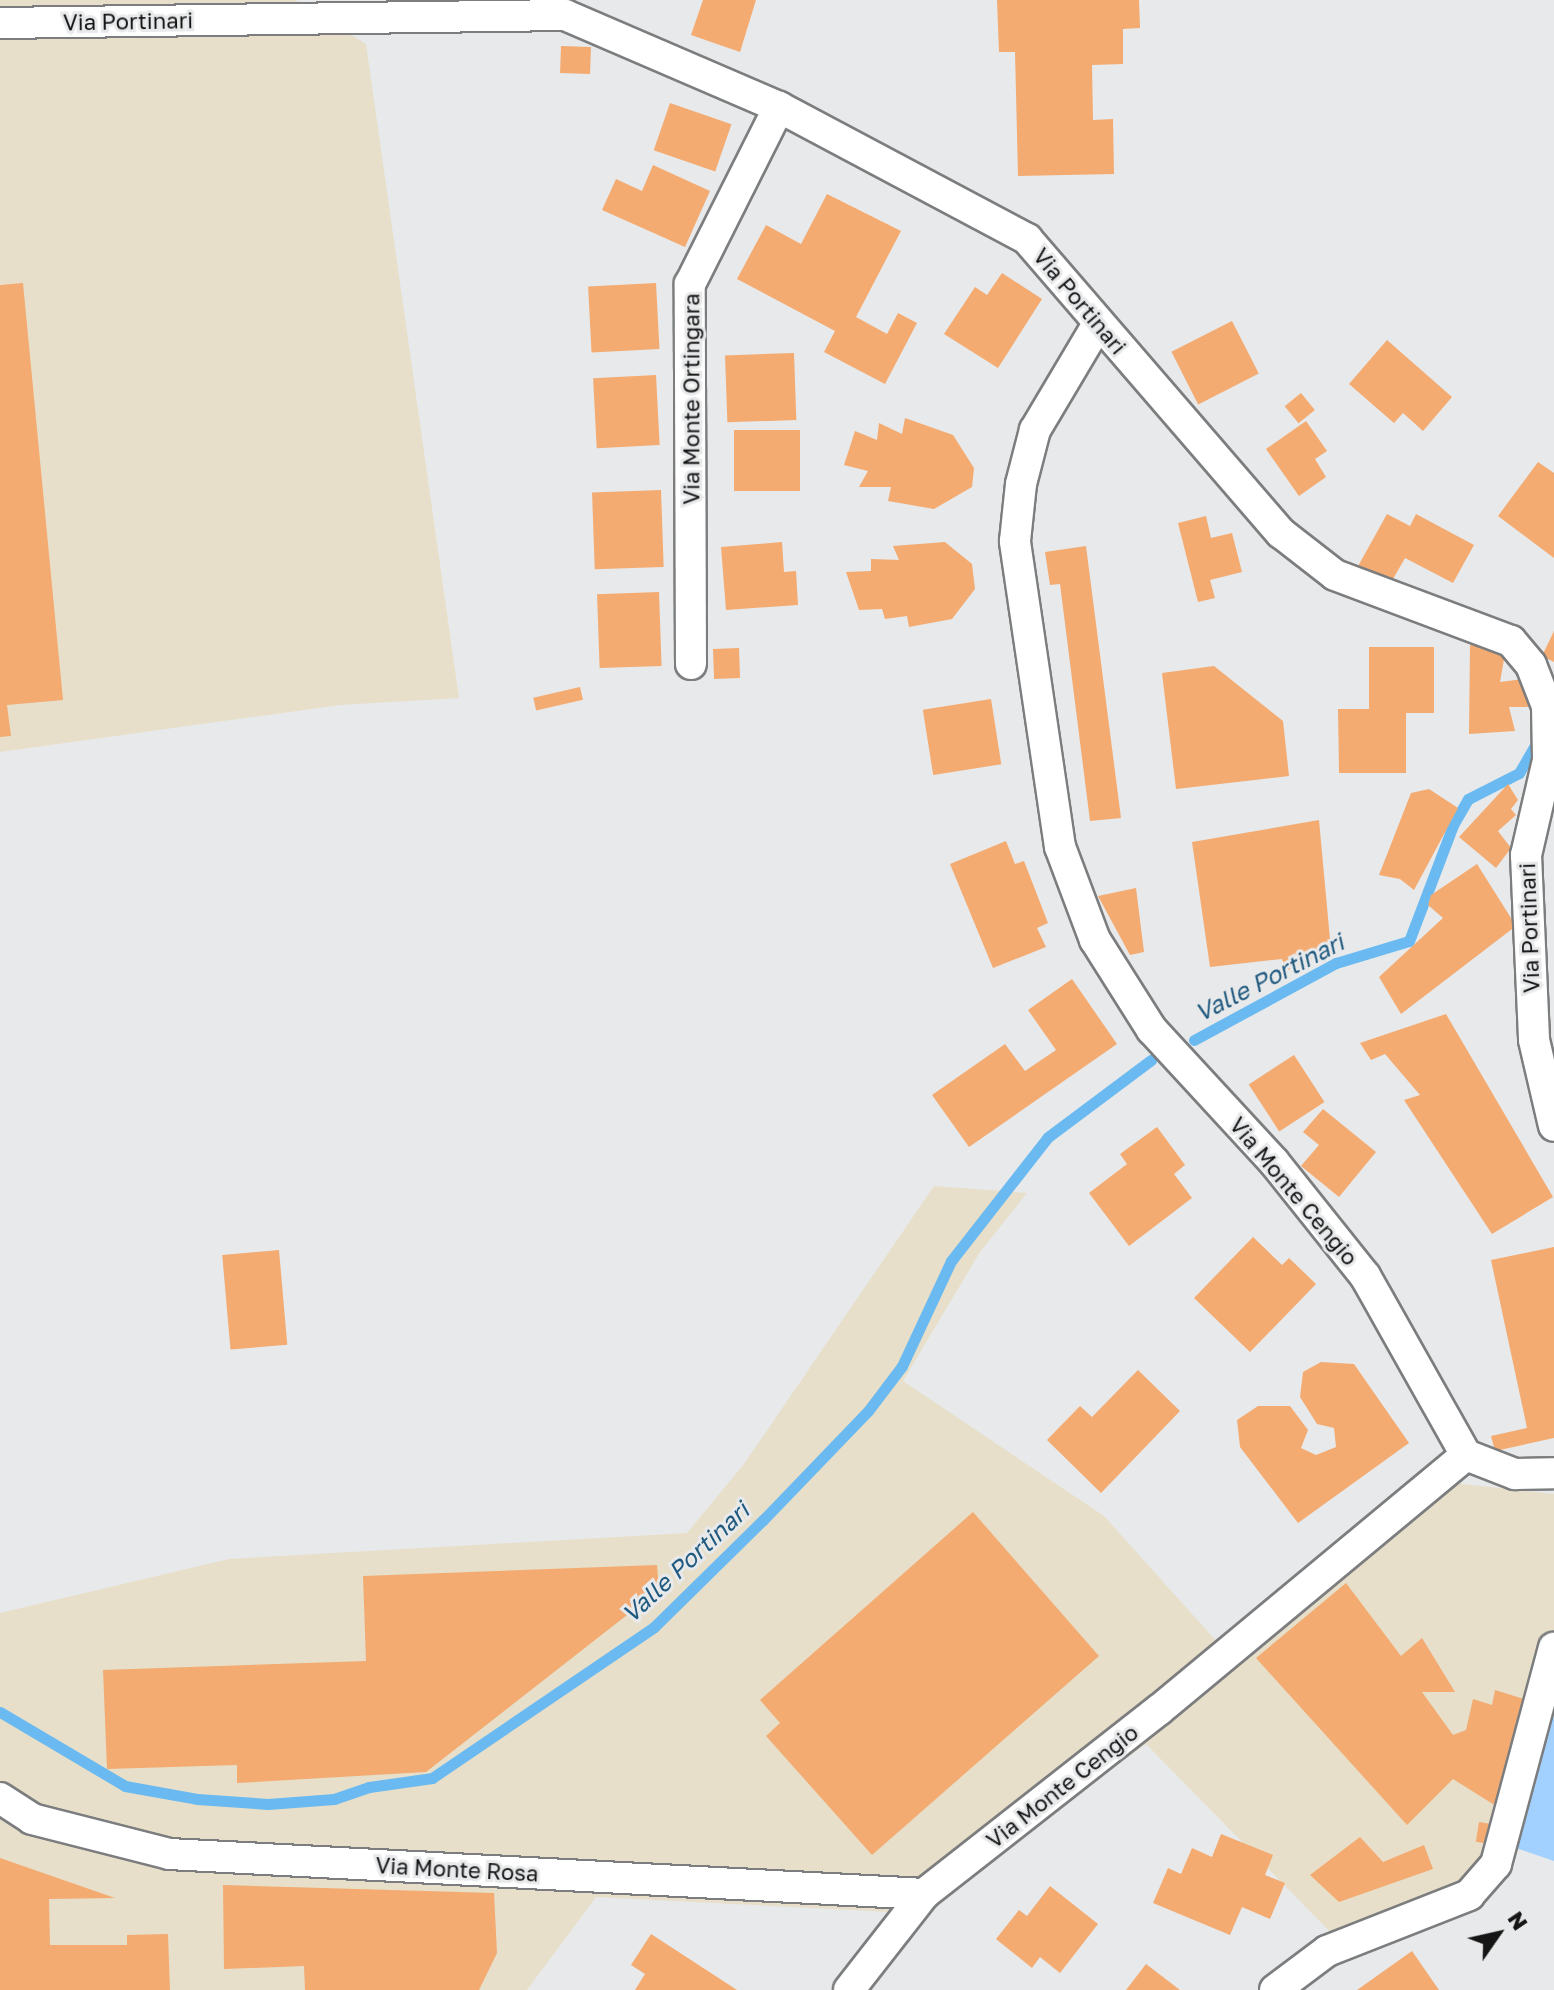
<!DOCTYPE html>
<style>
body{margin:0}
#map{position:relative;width:1554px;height:1990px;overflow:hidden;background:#e8e9ea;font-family:"Golos Text",sans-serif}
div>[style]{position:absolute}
.industrial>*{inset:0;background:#e7dfc9}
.green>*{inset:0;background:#a3d1ff}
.stream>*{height:11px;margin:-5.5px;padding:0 5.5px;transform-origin:5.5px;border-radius:5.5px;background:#6abaf1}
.building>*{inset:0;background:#f3ab71;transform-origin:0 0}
.roads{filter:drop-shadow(2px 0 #7c7d7e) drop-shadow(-2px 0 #7c7d7e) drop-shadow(0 2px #7c7d7e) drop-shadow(0 -2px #7c7d7e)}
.minor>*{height:30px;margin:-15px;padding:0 15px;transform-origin:15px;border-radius:15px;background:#fff}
span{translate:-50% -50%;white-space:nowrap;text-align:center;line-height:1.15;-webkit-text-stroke:6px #e8e9ea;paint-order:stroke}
.street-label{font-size:22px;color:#151516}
.water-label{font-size:24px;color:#1f597f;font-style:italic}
.north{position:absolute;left:1458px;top:1894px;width:80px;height:80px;-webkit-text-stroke:6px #e8e9ea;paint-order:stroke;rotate:56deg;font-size:22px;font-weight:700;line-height:32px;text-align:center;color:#151516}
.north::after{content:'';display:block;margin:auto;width:28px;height:36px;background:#151516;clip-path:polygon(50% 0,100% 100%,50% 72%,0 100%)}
</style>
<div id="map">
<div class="industrial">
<div style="clip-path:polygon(0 0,295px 0,366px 44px,459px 698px,340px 705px,0 752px)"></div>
<div style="clip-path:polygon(934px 1186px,1027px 1193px,980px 1252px,903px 1381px,1104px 1516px,1236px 1663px,1454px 1483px,1554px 1494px,1554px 1711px,1516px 1848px,1446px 1903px,1340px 1942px,1146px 1744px,912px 1913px,596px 1897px,527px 1990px,0 1990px,0 1613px,229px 1559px,687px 1533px,744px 1464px)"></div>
</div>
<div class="green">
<div style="clip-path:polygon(1554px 1711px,1554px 1861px,1516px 1848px)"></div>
</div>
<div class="stream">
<div style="left:1194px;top:1040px;width:162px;rotate:-28.5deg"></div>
<div style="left:1336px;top:963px;width:76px;rotate:-16.8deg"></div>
<div style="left:1409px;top:941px;width:124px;rotate:-69.2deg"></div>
<div style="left:1453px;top:825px;width:30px;rotate:-60deg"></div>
<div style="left:1468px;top:799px;width:57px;rotate:-27deg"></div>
<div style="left:1519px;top:773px;width:30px;rotate:-60deg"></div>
<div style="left:0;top:1712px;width:145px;rotate:30.6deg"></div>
<div style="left:125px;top:1786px;width:73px;rotate:10.2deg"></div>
<div style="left:197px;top:1799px;width:71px;rotate:4deg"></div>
<div style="left:268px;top:1804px;width:66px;rotate:-4.3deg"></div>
<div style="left:334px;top:1799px;width:37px;rotate:-19deg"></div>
<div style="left:369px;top:1787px;width:64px;rotate:-8.1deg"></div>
<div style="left:432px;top:1778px;width:268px;rotate:-34.2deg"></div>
<div style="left:654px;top:1627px;width:153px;rotate:-44.5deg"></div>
<div style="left:763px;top:1520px;width:151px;rotate:-46.1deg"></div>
<div style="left:868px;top:1411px;width:56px;rotate:-52.9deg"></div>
<div style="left:902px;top:1366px;width:116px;rotate:-65deg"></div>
<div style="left:951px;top:1261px;width:157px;rotate:-52deg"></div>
<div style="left:1048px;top:1137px;width:129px;rotate:-36.8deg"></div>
</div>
<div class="building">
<div style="clip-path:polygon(703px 0,756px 0,740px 52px,691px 35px)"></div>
<div style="clip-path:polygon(997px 0,1139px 0,1140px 28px,1123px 29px,1123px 64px,1092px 65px,1093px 120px,1113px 119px,1114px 174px,1018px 176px,1015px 52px,999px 52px)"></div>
<div style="left:561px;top:46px;width:30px;height:27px;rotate:2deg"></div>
<div style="left:670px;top:103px;width:65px;height:50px;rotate:19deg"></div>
<div style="clip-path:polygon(653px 165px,710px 191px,685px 247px,602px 210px,616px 179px,642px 191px)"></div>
<div style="clip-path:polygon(827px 194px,901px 231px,856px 317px,887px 334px,898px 313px,917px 323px,885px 384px,824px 352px,835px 331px,737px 279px,766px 225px,801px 244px)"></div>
<div style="clip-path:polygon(1002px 273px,1042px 299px,998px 368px,944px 334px,975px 287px,987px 295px)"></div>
<div style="clip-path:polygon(23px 283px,63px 700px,7px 705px,11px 736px,0 737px,0 285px)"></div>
<div style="left:656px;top:283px;width:66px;height:68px;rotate:87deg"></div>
<div style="left:1232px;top:321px;width:59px;height:68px;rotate:63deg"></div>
<div style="clip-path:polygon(1387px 340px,1452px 397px,1423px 431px,1403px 413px,1394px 423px,1349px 384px)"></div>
<div style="left:794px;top:353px;width:67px;height:69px;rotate:88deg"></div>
<div style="left:656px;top:375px;width:70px;height:63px;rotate:87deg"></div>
<div style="left:1301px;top:393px;width:22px;height:21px;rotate:51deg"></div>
<div style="clip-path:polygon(905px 418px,953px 435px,974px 468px,972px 487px,934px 509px,888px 501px,891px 487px,859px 487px,868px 471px,844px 465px,855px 431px,877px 440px,879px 423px,902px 434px)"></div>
<div style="clip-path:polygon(1306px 421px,1327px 451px,1315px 459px,1326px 477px,1299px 496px,1266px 449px)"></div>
<div style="left:734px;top:430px;width:66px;height:61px"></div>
<div style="clip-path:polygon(1538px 462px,1554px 473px,1554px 558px,1498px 516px)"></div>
<div style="left:661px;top:490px;width:77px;height:69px;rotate:88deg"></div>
<div style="clip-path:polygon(1387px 514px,1410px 526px,1416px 514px,1474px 545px,1453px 583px,1405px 558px,1389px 586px,1357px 568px)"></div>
<div style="clip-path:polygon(1206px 516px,1211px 538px,1232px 533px,1242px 572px,1210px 580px,1215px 598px,1198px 602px,1178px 523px)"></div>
<div style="clip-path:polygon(782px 542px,784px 572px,796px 571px,798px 605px,726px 610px,721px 547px)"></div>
<div style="clip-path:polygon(945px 542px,972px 564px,975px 589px,952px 619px,909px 627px,907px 616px,885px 619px,882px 609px,859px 610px,846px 572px,871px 571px,871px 559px,899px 560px,893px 546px)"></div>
<div style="clip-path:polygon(1086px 546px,1121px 818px,1090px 821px,1060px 584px,1050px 585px,1045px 552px)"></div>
<div style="left:659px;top:592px;width:74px;height:62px;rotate:88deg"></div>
<div style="clip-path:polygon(1554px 631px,1554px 662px,1542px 656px)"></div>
<div style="clip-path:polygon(1470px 645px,1506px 648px,1500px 682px,1523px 679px,1529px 707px,1509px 707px,1515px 731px,1469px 734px)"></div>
<div style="clip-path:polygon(1369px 647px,1434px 647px,1434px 713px,1406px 713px,1406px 773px,1339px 773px,1338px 709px,1369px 709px)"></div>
<div style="left:739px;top:648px;width:30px;height:26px;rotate:88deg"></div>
<div style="clip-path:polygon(1214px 666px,1283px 721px,1289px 776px,1176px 789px,1162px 673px)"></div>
<div style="left:580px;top:687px;width:13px;height:48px;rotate:77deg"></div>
<div style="left:991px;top:699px;width:66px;height:69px;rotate:81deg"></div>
<div style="clip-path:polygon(1508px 784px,1518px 800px,1511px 809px,1516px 815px,1498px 831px,1511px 848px,1496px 868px,1459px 837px)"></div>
<div style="clip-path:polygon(1429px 789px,1458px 808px,1414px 890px,1400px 879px,1379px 875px,1411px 793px)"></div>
<div style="clip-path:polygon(1319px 820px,1331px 950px,1286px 971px,1282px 959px,1210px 967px,1192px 842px)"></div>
<div style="clip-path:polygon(1006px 841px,1015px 864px,1024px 861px,1048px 923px,1037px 928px,1046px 947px,993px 968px,950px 864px)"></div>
<div style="clip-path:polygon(1477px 864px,1516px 926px,1401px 1014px,1379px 977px,1443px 918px,1428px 905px,1431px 895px)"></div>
<div style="clip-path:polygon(1136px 888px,1144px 952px,1130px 955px,1098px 896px)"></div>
<div style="clip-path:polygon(1072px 979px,1117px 1044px,969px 1147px,932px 1095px,1005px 1044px,1025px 1071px,1056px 1050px,1028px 1010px)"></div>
<div style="clip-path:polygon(1446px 1014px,1553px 1197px,1492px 1234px,1404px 1100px,1420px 1095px,1385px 1054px,1371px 1060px,1360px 1043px)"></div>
<div style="left:1294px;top:1055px;width:56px;height:54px;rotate:57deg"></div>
<div style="clip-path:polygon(1323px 1109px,1376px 1152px,1339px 1197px,1301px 1166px,1319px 1145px,1303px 1132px)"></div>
<div style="clip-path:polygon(1157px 1127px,1185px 1165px,1174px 1174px,1192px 1198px,1129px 1246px,1089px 1193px,1127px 1164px,1120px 1154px)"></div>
<div style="clip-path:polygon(1253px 1237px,1282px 1265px,1289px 1258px,1316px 1284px,1250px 1352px,1194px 1298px)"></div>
<div style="clip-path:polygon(1554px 1247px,1554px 1438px,1495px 1451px,1491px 1436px,1527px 1428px,1491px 1260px)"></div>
<div style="left:279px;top:1250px;width:95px;height:57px;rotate:85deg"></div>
<div style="clip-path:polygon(1321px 1362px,1354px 1364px,1409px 1443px,1298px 1523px,1240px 1447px,1237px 1420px,1258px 1406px,1290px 1406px,1308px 1430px,1301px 1448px,1316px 1455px,1336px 1447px,1334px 1428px,1317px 1424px,1300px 1397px,1303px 1372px)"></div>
<div style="clip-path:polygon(1138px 1370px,1180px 1411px,1101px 1493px,1047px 1440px,1080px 1406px,1092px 1417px)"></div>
<div style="clip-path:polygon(973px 1512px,1099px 1656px,872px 1855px,766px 1736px,780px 1723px,760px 1700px)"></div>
<div style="clip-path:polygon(657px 1565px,659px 1590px,426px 1772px,237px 1783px,237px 1765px,107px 1769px,103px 1670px,366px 1661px,363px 1576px)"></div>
<div style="clip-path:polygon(1346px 1583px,1401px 1656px,1422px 1638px,1455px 1692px,1422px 1692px,1453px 1735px,1466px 1730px,1473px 1699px,1492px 1705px,1495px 1690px,1524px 1699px,1496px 1806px,1453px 1779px,1407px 1825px,1256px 1658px)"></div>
<div style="left:1479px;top:1822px;width:18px;height:20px;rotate:9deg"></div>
<div style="clip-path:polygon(1221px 1834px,1273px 1855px,1265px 1875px,1285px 1883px,1270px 1919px,1242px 1907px,1230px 1935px,1153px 1903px,1168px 1868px,1181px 1874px,1192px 1848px,1212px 1857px)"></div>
<div style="clip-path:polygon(1360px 1837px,1383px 1862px,1424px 1845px,1433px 1869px,1339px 1902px,1310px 1875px)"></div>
<div style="clip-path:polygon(0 1858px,115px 1898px,49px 1899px,50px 1945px,127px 1945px,127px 1935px,168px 1934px,170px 1990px,0 1990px)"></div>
<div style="clip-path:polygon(223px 1885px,494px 1893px,497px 1953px,479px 1990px,305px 1990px,304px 1966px,224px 1969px)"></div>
<div style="clip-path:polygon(1050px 1886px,1098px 1924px,1060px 1973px,1040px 1957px,1032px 1968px,996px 1939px,1019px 1910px,1027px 1916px)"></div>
<div style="clip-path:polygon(651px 1934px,737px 1990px,635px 1990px,645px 1974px,631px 1965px)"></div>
<div style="clip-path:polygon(1412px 1951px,1439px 1990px,1357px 1990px)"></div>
<div style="clip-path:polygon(1146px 1964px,1180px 1990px,1126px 1990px)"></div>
</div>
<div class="roads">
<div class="minor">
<div style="left:0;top:23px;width:565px;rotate:-0.81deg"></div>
<div style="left:565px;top:15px;width:233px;rotate:23.3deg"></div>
<div style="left:779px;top:107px;width:281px;rotate:28deg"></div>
<div style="left:1027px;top:239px;width:389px;rotate:49.2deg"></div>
<div style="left:1281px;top:533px;width:68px;rotate:37.9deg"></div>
<div style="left:1335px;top:575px;width:188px;rotate:20.6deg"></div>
<div style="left:1511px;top:641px;width:31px;rotate:50deg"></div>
<div style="left:1531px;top:665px;width:44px;rotate:68.7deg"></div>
<div style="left:1547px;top:706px;width:54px;rotate:88.9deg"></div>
<div style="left:1548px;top:760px;width:98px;rotate:103deg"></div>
<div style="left:1526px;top:855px;width:185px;rotate:87.5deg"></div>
<div style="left:1534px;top:1040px;width:88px;rotate:76.9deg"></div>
<div style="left:691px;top:664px;width:380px;rotate:-90.2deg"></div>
<div style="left:690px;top:284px;width:198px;rotate:-63.3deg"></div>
<div style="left:1466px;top:1455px;width:53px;rotate:21.2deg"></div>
<div style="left:1515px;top:1474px;width:39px;rotate:-1deg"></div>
<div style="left:0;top:1798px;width:38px;rotate:33deg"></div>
<div style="left:32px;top:1819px;width:141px;rotate:14.3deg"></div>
<div style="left:169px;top:1854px;width:756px;rotate:3.03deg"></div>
<div style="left:849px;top:1990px;width:122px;rotate:-52deg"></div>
<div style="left:924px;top:1894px;width:298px;rotate:-38.1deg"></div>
<div style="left:1159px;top:1710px;width:399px;rotate:-39.7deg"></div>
<div style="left:1466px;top:1455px;width:206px;rotate:-119.4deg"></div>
<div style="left:1365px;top:1276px;width:146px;rotate:-128.6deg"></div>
<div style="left:1274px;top:1162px;width:180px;rotate:-132.7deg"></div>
<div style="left:1152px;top:1030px;width:107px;rotate:-122.3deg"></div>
<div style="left:1095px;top:940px;width:99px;rotate:-110.6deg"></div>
<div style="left:1060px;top:847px;width:309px;rotate:-98.4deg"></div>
<div style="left:1015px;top:541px;width:57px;rotate:-84deg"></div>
<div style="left:1021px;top:484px;width:56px;rotate:-75.5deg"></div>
<div style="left:1035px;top:430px;width:123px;rotate:-59.3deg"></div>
<div style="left:1275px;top:1990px;width:65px;rotate:-36.9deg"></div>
<div style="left:1327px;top:1951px;width:153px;rotate:-21.5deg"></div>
<div style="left:1469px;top:1895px;width:41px;rotate:-48.9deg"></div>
<div style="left:1496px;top:1864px;width:224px;rotate:-75deg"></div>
</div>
</div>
<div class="street-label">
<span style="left:128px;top:21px;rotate:-1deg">Via Portinari</span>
<span style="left:1080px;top:301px;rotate:50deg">Via Portinari</span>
<span style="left:691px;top:399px;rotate:-90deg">Via Monte Ortingara</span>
<span style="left:1529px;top:928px;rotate:-92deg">Via Portinari</span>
<span style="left:1294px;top:1191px;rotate:50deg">Via Monte Cengio</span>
<span style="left:1062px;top:1786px;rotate:-38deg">Via Monte Cengio</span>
<span style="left:457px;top:1869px;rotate:3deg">Via Monte Rosa</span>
</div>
<div class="water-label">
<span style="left:1269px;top:977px;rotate:-27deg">Valle Portinari</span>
<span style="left:685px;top:1562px;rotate:-43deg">Valle Portinari</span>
</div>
<div class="north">N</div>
</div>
